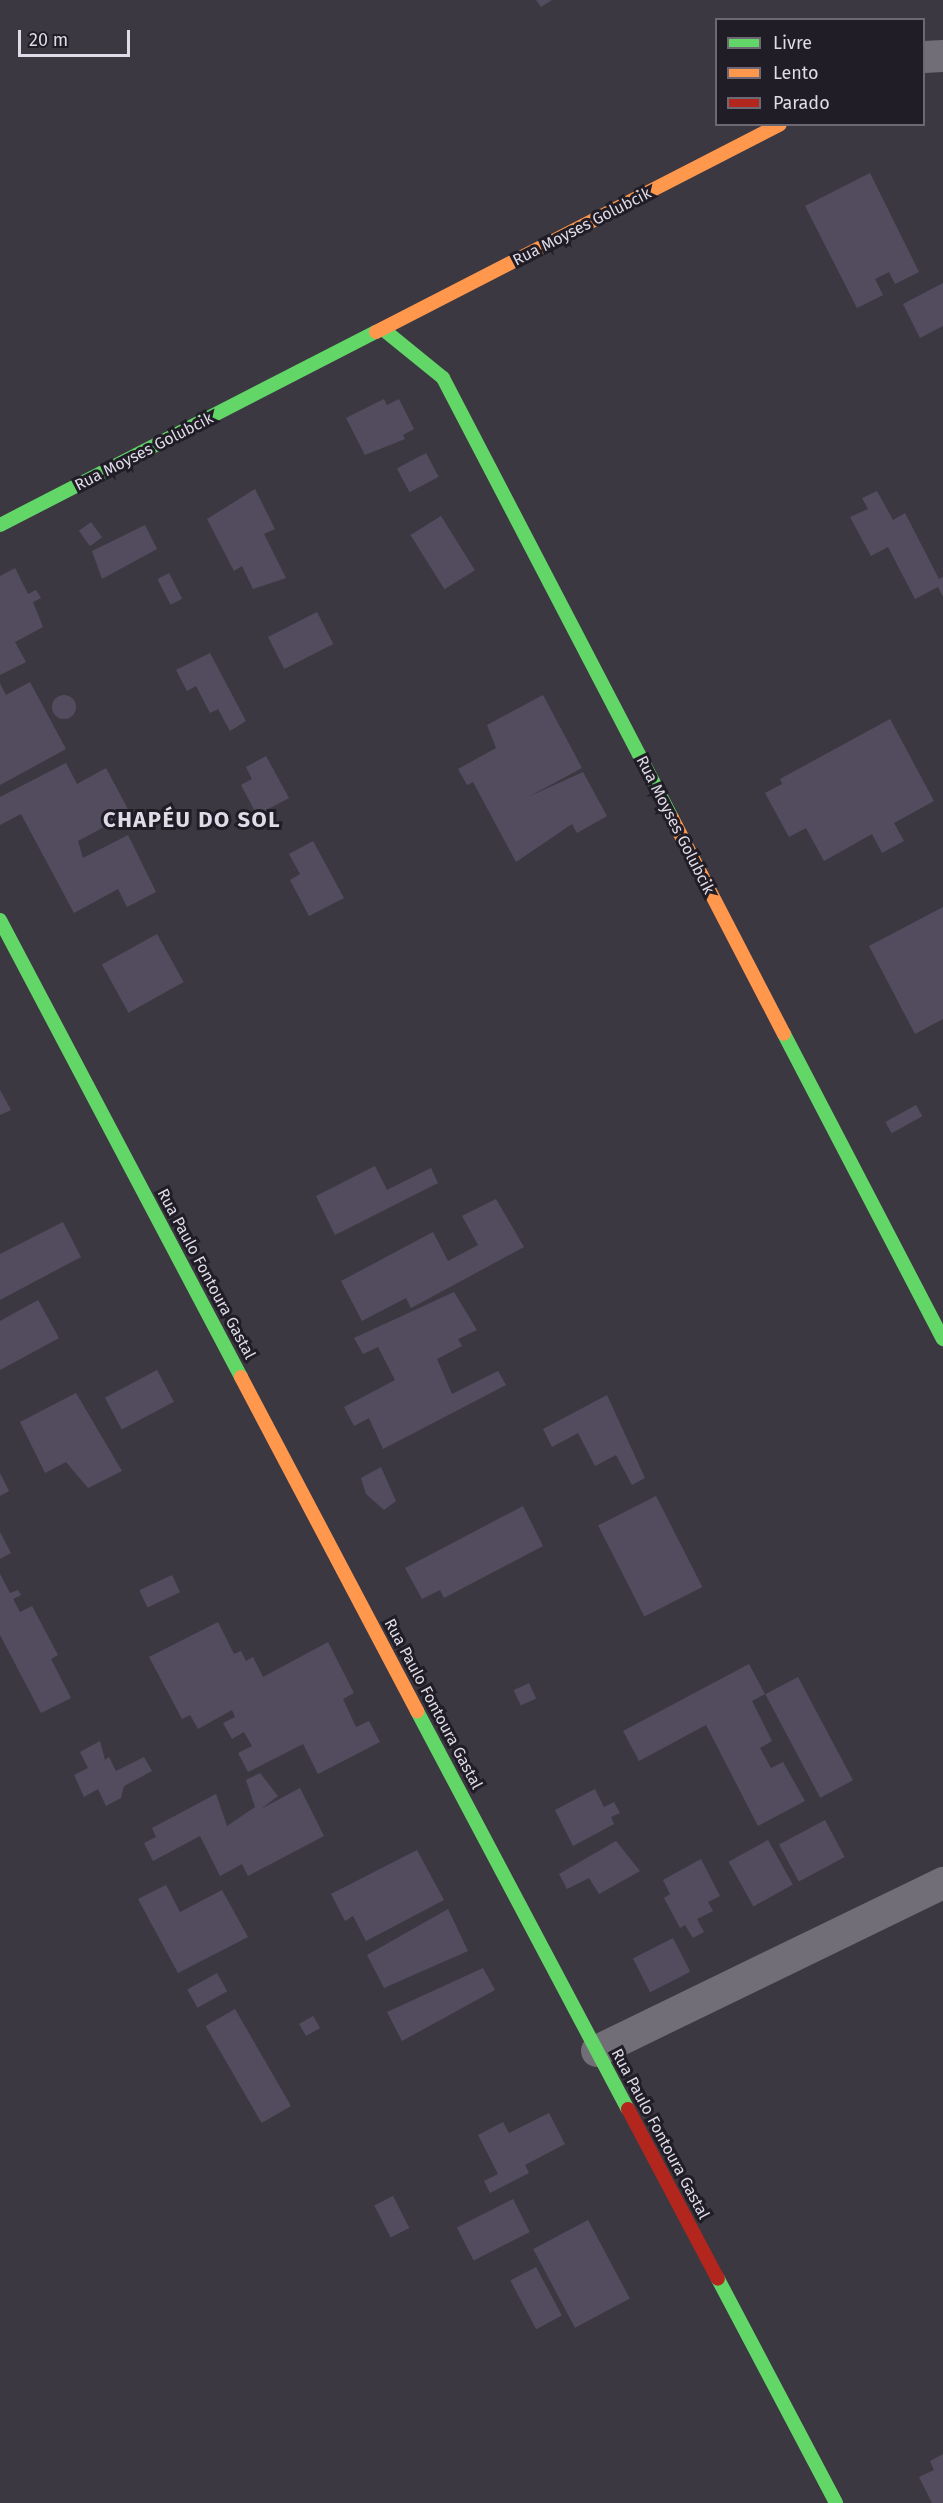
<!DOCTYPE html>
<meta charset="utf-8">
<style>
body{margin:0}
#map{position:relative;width:943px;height:2503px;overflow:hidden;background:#3b3842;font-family:"Fira Sans",sans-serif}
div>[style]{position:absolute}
.building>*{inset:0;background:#534c5f;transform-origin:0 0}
.round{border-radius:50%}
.street>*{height:32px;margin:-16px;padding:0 16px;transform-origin:16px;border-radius:16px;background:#716e77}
.fast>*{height:14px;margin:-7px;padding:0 7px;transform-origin:7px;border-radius:7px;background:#63d668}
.slow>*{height:14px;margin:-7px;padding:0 7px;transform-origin:7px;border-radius:7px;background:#ff974d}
.jam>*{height:14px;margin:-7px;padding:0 7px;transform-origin:7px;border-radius:7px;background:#b3261e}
span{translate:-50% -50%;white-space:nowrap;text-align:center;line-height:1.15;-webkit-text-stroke:6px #201d26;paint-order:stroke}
.street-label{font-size:16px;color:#dfdbe8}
.district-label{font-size:22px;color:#dfdbe8;font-weight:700;letter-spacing:1.5px}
.legend{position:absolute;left:715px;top:18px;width:210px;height:108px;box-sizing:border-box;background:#201d26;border:2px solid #6c6974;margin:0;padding:8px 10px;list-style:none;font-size:18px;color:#dfdbe8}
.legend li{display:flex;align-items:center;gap:12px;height:30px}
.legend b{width:30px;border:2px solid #6c6974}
.scale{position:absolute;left:18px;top:30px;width:112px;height:27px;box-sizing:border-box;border:3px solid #dfdbe8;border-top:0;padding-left:8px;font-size:18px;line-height:21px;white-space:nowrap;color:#dfdbe8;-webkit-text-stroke:4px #201d26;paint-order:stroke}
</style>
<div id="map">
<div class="building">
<div style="clip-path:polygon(536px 0,552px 0,541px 7px)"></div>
<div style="clip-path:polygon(870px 173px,919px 272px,895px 284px,889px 272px,875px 279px,883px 295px,857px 308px,805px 206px)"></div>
<div style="clip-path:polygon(943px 283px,943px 326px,920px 338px,903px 304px)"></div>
<div style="clip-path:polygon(384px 399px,387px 405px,399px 399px,414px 429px,403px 435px,405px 439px,365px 455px,346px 418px)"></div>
<div style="left:426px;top:453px;width:27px;height:33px;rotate:62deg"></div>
<div style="clip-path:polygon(255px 489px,275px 529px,264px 534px,286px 578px,253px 589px,242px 566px,234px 571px,207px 519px)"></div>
<div style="clip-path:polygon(877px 491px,893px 520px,905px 513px,939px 579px,943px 577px,943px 597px,938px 587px,915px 599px,888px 547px,871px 556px,850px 517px,868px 509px,862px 498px)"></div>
<div style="left:441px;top:516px;width:64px;height:36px;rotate:58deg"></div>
<div style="left:91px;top:522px;width:19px;height:15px;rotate:54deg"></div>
<div style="clip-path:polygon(145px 525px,157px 549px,102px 579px,92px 551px)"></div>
<div style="clip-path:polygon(15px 568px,28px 594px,36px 590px,41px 598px,33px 602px,43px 627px,15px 642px,26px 662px,0 675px,0 576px)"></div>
<div style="left:169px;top:573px;width:29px;height:13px;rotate:63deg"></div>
<div style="left:317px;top:612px;width:36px;height:55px;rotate:63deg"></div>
<div style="clip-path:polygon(210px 653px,246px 721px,230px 731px,218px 709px,210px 713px,196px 686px,187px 691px,176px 670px)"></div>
<div style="clip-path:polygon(30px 682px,66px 749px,0 785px,0 683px,6px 695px)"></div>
<div class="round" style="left:52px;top:695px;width:24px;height:24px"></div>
<div style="clip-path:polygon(543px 695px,582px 768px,528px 797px,583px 772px,607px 816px,577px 833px,572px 824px,516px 862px,473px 782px,467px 785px,458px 769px,496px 748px,487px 725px)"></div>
<div style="clip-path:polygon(890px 719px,934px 801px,894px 823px,904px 841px,882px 853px,872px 834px,824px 861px,806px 828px,789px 837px,765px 793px,782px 784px,780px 779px)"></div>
<div style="clip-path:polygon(266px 756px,289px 798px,257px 815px,241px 785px,252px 779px,246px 767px)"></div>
<div style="clip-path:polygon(66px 763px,77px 784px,106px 768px,130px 813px,78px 841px,83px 858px,128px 835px,156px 892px,127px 907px,118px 889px,74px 913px,21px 814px,0 825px,0 797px)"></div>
<div style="clip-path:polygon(313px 841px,344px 898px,309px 916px,290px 880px,300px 874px,289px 854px)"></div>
<div style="clip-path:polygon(943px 907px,943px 1019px,915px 1034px,869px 946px)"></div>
<div style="left:157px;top:934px;width:55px;height:63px;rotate:61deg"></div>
<div style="clip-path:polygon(0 1090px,11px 1110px,0 1115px)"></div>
<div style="left:916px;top:1105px;width:13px;height:35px;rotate:61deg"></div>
<div style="clip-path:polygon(375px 1166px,387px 1190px,431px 1168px,438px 1183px,335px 1235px,316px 1196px)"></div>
<div style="clip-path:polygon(496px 1199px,524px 1247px,411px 1308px,406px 1298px,362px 1321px,341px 1281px,433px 1232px,448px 1261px,478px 1245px,462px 1216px)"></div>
<div style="clip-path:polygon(63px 1222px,81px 1257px,0 1300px,0 1254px)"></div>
<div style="clip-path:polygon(454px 1292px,477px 1330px,458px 1339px,462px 1346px,437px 1359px,452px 1394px,498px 1371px,506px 1385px,383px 1449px,369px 1418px,354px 1426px,344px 1407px,395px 1380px,378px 1347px,363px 1354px,354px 1338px)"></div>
<div style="clip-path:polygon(38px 1300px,59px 1338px,0 1370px,0 1321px)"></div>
<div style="left:157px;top:1370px;width:36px;height:59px;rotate:62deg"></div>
<div style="clip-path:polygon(76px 1393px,122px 1471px,88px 1488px,66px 1462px,45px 1473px,20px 1422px)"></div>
<div style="clip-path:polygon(607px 1395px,645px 1478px,632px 1485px,616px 1455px,595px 1466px,578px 1433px,552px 1447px,543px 1429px)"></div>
<div style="clip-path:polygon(381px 1467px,396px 1501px,384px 1510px,366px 1494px,361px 1478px)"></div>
<div style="clip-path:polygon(0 1473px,9px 1491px,0 1496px)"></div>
<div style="left:656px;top:1496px;width:102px;height:65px;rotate:63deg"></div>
<div style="clip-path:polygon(523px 1506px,543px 1546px,444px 1598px,440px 1590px,422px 1599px,405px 1568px)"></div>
<div style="clip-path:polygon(0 1532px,11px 1553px,0 1559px)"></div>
<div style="clip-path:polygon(0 1574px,10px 1593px,18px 1590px,21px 1595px,13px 1599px,20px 1612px,32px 1606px,58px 1655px,51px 1659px,71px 1698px,41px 1713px,0 1635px)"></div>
<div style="left:172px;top:1575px;width:19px;height:36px;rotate:65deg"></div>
<div style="clip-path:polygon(218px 1622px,234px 1654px,241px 1651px,246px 1661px,253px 1657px,263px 1677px,328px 1642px,354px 1693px,343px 1699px,356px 1727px,369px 1721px,380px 1742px,318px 1774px,303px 1744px,248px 1772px,238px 1753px,252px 1746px,244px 1732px,232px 1739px,223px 1723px,235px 1717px,232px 1710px,198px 1729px,190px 1715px,182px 1719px,149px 1657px)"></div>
<div style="clip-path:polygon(749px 1664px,765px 1694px,752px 1701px,772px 1741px,760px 1748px,771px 1768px,783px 1762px,805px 1801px,758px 1826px,706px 1725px,639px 1761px,623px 1731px)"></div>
<div style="left:798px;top:1677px;width:117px;height:37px;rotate:62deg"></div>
<div style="left:529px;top:1683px;width:17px;height:17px;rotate:65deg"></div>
<div style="clip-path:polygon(100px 1741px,105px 1760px,109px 1757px,116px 1771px,144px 1757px,152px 1771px,124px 1786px,121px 1798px,106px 1806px,98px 1789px,84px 1797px,74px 1775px,88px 1768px,80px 1752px)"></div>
<div style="clip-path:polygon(260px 1773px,278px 1796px,261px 1809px,300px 1788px,324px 1836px,248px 1876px,242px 1864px,220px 1876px,200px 1836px,153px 1861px,144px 1843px,156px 1837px,152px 1828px,216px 1794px,227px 1826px,255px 1807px,246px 1780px)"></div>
<div style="clip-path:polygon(595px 1789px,604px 1807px,614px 1802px,620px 1813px,611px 1817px,614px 1824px,573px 1846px,555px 1810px)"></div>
<div style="left:825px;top:1820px;width:42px;height:52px;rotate:62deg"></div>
<div style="left:768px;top:1840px;width:51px;height:45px;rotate:61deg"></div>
<div style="clip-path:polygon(616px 1841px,640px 1871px,599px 1894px,589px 1878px,567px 1889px,559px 1874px)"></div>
<div style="clip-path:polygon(417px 1850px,444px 1900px,366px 1941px,353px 1916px,345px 1921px,331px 1894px)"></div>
<div style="clip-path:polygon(701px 1859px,720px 1896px,708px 1902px,713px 1911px,697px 1919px,704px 1932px,693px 1938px,685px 1925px,680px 1928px,664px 1898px,670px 1894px,663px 1880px)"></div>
<div style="clip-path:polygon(166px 1885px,180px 1912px,222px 1890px,248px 1937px,178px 1973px,138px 1899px)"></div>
<div style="clip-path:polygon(448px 1909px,468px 1951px,384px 1988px,367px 1955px)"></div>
<div style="left:673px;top:1938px;width:38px;height:45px;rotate:63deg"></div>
<div style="clip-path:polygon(483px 1968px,495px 1990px,402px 2041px,387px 2012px)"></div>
<div style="left:217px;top:1973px;width:21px;height:34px;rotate:61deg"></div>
<div style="left:235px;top:2009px;width:112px;height:34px;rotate:60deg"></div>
<div style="left:313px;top:2016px;width:14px;height:16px;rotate:60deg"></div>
<div style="clip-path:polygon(549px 2113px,565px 2144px,525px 2165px,529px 2173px,490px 2193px,484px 2181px,498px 2174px,478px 2135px,503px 2122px,509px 2133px)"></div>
<div style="left:393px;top:2196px;width:36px;height:21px;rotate:63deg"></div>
<div style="left:513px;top:2199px;width:37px;height:63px;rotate:63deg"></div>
<div style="left:588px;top:2220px;width:89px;height:62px;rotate:62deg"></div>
<div style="left:536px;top:2267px;width:55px;height:29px;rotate:62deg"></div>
<div style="clip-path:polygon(943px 2454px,943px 2503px,932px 2503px,919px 2477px,934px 2470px,930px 2461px)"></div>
</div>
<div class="street">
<div style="left:924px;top:57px;width:19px;rotate:-3deg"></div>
<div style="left:597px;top:2051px;width:385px;rotate:-25.9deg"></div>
</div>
<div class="fast">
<div style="left:384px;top:330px;width:76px;rotate:39.1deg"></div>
<div style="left:443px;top:378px;width:496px;rotate:62.5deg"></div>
<div style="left:0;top:525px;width:423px;rotate:-27.2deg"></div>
<div style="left:0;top:920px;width:517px;rotate:62.19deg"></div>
<div style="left:784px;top:1034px;width:344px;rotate:62.5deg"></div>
<div style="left:417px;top:1711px;width:450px;rotate:62.1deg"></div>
<div style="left:718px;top:2279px;width:253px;rotate:62.2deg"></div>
</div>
<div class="slow">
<div style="left:376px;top:332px;width:454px;rotate:-27.2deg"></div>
<div style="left:672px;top:818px;width:243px;rotate:62.6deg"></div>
<div style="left:241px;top:1377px;width:378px;rotate:62.2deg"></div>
</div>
<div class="jam">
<div style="left:628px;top:2109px;width:192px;rotate:62.1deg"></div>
</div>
<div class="street-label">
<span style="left:582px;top:227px;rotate:-27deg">Rua Moyses Golubcik</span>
<span style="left:144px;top:452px;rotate:-27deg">Rua Moyses Golubcik</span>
<span style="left:675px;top:825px;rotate:63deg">Rua Moyses Golubcik</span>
<span style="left:206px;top:1274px;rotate:62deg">Rua Paulo Fontoura Gastal</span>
<span style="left:433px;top:1704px;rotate:62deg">Rua Paulo Fontoura Gastal</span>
<span style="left:660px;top:2134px;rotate:62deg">Rua Paulo Fontoura Gastal</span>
</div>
<div class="district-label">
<span style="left:192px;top:820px">CHAPÉU DO SOL</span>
</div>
<ul class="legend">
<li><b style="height:8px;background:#63d668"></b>Livre</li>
<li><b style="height:8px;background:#ff974d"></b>Lento</li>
<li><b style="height:8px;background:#b3261e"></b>Parado</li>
</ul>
<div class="scale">20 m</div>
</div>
